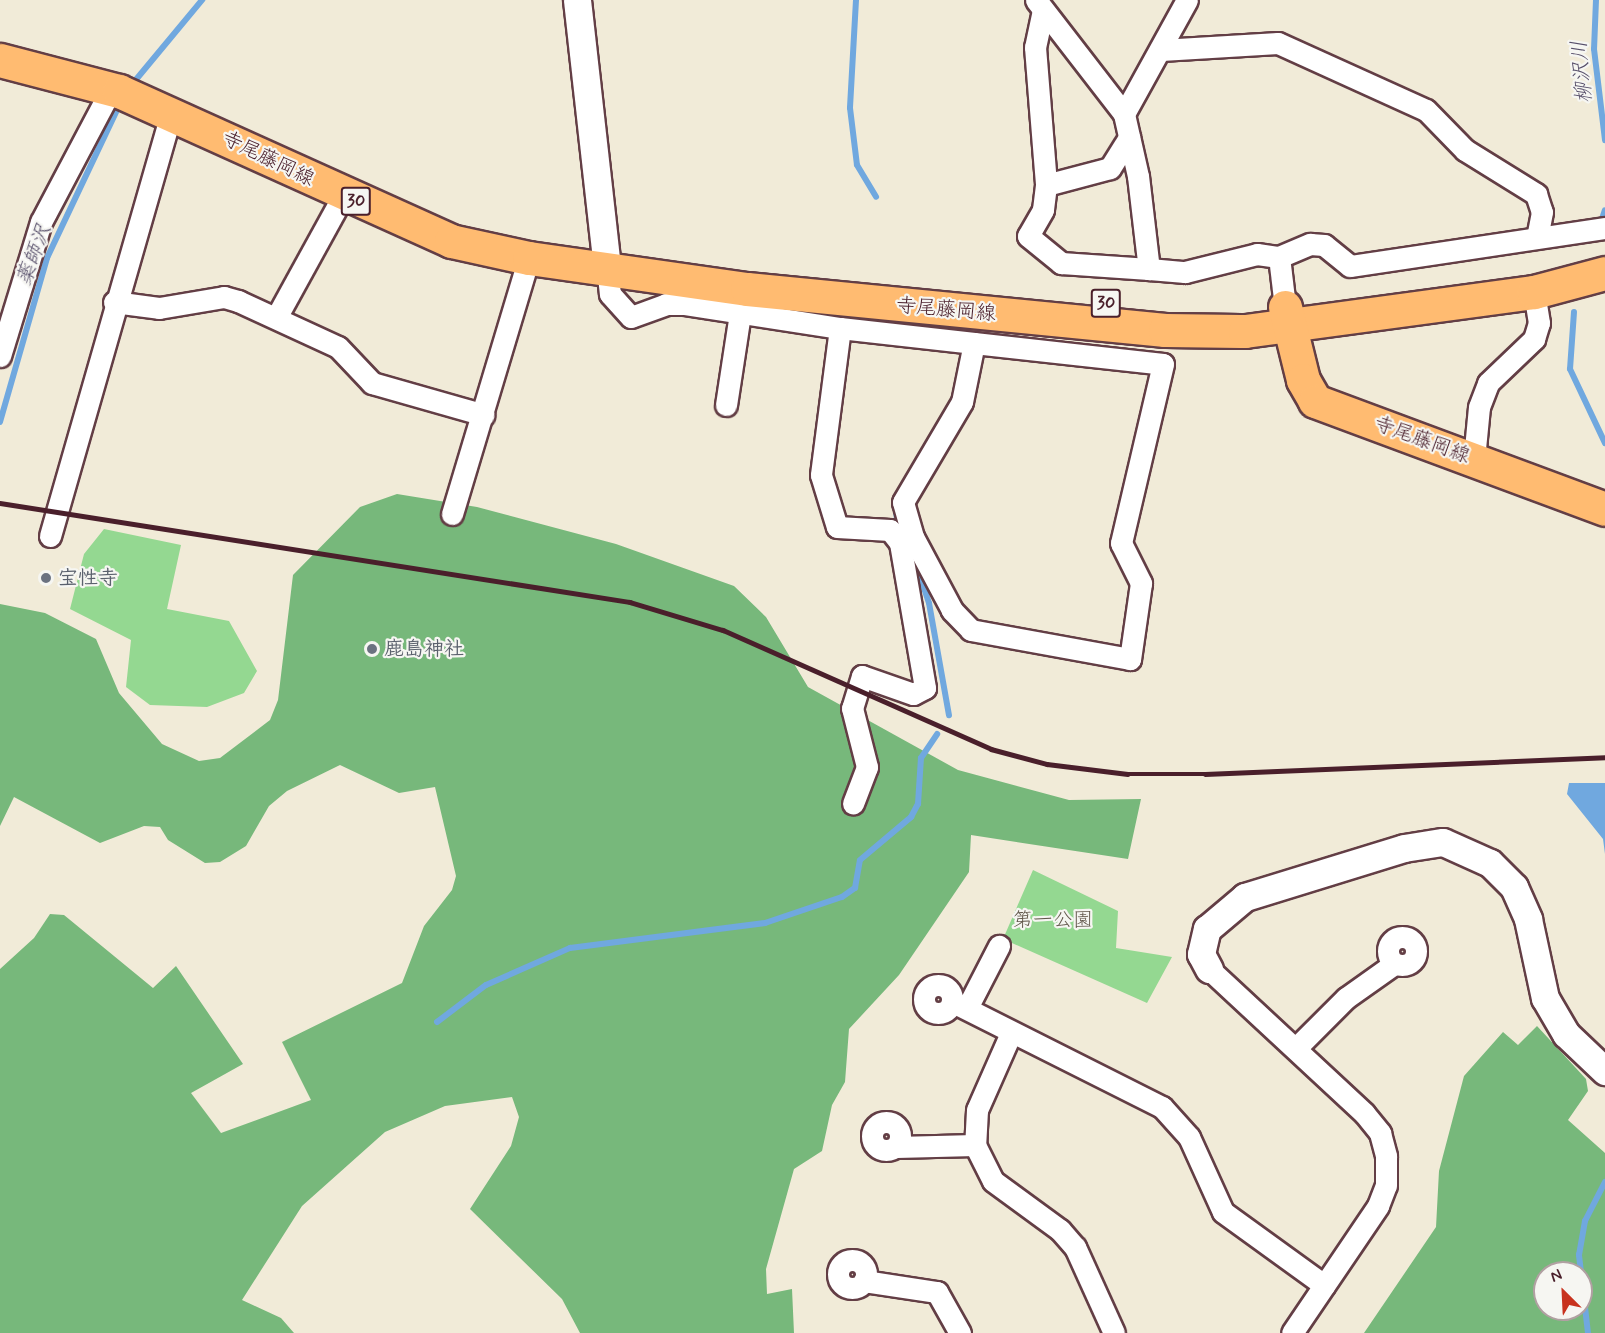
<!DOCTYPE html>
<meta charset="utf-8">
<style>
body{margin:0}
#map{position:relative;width:1605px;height:1333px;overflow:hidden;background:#f1ebd8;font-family:Mynerve,"Klee One",sans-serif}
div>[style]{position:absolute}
.green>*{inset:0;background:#94d891}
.forest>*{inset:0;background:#77b87b}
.water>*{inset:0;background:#70a8df}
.stream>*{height:6px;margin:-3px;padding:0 3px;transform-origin:3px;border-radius:3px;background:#70a8df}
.roads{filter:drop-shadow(2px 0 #633e45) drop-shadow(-2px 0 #633e45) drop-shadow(0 2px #633e45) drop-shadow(0 -2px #633e45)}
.minor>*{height:21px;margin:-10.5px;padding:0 10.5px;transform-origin:10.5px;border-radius:10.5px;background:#fff}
.minor>.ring{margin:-10.5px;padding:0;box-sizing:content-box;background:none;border:21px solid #fff;border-radius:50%}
.tertiary>*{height:27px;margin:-13.5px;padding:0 13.5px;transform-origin:13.5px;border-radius:13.5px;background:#fff}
.primary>*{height:33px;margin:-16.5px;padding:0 16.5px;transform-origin:16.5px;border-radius:16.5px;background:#ffbb71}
.rail>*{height:4.5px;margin:-2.25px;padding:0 2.25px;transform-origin:2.25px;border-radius:2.25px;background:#4a1f2b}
.dots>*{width:16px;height:16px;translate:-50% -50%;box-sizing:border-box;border:3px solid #f6f6f2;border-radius:50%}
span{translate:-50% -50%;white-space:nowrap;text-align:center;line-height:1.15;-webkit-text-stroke:4.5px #f6f6f2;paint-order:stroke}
.shield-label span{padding:2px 4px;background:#f6f6f2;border:2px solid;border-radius:4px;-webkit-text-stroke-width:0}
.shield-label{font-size:18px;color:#4a1f2b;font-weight:700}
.street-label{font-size:20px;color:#4a1f2b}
.worship-label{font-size:20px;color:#5b616d;font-weight:700}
.left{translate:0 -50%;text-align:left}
.park-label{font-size:20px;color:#60564a}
.water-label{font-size:21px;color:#574f6a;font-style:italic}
.north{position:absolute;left:1533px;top:1261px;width:60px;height:60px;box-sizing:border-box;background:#f6f6f2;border:2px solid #b1a0a2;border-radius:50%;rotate:336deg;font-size:16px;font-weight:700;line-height:24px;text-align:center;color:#4a1f2b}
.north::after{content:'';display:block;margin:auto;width:21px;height:27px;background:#c8321e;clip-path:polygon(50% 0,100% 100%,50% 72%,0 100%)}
</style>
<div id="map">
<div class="green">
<div style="clip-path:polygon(104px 529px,181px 545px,167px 609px,229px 621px,257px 671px,244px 693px,207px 707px,150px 705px,126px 687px,131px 640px,70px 609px,84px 554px)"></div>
<div style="clip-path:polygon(1033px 870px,1118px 911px,1116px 948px,1172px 957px,1147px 1003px,1003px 939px)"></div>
</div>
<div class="forest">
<div style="clip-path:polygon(397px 494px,477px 507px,616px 544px,734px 586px,766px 617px,808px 687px,958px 770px,1069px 800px,1141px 799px,1128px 859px,971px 835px,969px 872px,899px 975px,849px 1029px,845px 1082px,832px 1105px,822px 1151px,794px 1169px,766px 1269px,767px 1294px,792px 1289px,794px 1333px,580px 1333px,562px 1299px,470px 1209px,511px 1146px,519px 1117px,512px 1097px,445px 1106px,385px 1132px,302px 1206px,242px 1300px,281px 1318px,294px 1333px,0 1333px,0 969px,34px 938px,50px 914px,64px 915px,153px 988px,176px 966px,243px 1064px,191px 1093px,221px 1133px,311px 1100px,282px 1042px,402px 983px,424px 926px,452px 890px,456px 876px,435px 787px,399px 793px,340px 765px,287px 791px,269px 806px,246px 846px,220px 862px,205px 863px,168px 840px,160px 827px,144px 826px,100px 843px,14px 797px,0 826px,0 604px,45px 613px,96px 639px,119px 693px,162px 744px,199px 761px,220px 758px,270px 720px,278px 700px,293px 575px,360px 507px)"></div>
<div style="clip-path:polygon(evenodd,1537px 1026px,1586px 1079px,1588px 1091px,1568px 1120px,1605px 1153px,1605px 1333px,1364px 1333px,1436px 1227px,1439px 1171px,1464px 1076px,1503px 1032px,1518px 1045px,1537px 1026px,1545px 1273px,1581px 1273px,1581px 1309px,1545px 1309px,1545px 1273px)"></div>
</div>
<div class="water">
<div style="clip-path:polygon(1569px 783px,1605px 783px,1605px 854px,1603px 839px,1567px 794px)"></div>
</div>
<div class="stream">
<div style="left:856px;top:0;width:108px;rotate:93.2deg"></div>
<div style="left:850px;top:108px;width:57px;rotate:83deg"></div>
<div style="left:857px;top:165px;width:37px;rotate:59deg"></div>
<div style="left:1596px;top:0;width:49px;rotate:92.3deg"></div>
<div style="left:1594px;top:49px;width:92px;rotate:83.1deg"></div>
<div style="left:134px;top:82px;width:107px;rotate:-50.3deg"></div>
<div style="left:1602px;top:219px;width:9px;rotate:-72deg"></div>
<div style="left:1574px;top:312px;width:57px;rotate:94deg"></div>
<div style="left:1570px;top:369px;width:82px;rotate:64.7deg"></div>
<div style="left:0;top:422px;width:171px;rotate:-74deg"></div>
<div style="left:47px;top:258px;width:168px;rotate:-64.7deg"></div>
<div style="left:895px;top:503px;width:23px;rotate:83deg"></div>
<div style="left:916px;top:564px;width:41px;rotate:71.6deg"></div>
<div style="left:929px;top:603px;width:114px;rotate:79.9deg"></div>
<div style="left:437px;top:1022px;width:61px;rotate:-37.1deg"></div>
<div style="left:486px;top:985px;width:92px;rotate:-23.8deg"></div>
<div style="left:570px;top:948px;width:197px;rotate:-7.3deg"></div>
<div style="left:765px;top:923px;width:81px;rotate:-18.7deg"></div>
<div style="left:842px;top:897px;width:16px;rotate:-35deg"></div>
<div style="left:855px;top:888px;width:28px;rotate:-80deg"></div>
<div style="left:860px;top:860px;width:67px;rotate:-40.1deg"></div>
<div style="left:911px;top:817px;width:15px;rotate:-62deg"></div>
<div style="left:918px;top:804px;width:46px;rotate:-86.3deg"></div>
<div style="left:921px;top:758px;width:29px;rotate:-56deg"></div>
<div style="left:1588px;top:1333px;width:79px;rotate:-96.6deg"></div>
<div style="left:1579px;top:1255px;width:35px;rotate:-80deg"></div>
<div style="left:1585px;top:1221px;width:44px;rotate:-62.9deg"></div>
</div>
<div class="roads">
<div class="minor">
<div style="left:1036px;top:0;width:144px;rotate:52.3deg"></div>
<div style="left:1124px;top:114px;width:64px;rotate:77.3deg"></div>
<div style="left:1138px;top:176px;width:94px;rotate:83.3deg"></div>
<div style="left:1149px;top:269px;width:36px;rotate:5deg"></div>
<div style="left:1185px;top:272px;width:74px;rotate:-14deg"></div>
<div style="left:1257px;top:254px;width:22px;rotate:8deg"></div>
<div style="left:1043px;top:10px;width:38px;rotate:102deg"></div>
<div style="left:1035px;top:47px;width:138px;rotate:85.4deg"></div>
<div style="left:1046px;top:185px;width:25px;rotate:97deg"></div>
<div style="left:1043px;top:210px;width:30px;rotate:120deg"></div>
<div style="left:1028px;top:236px;width:43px;rotate:39.3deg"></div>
<div style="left:1061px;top:263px;width:88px;rotate:3.9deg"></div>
<div style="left:1161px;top:50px;width:117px;rotate:-3.4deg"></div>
<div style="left:1278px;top:43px;width:162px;rotate:24.4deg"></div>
<div style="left:1426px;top:110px;width:56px;rotate:45.7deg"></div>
<div style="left:1465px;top:150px;width:84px;rotate:31.8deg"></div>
<div style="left:1536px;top:194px;width:19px;rotate:72deg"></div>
<div style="left:1542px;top:212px;width:26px;rotate:101deg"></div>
<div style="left:1124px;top:114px;width:130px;rotate:-61.1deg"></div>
<div style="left:1046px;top:185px;width:66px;rotate:-14.9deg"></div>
<div style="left:1110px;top:168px;width:36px;rotate:-58deg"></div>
<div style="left:607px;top:266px;width:28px;rotate:84deg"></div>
<div style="left:610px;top:294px;width:31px;rotate:48deg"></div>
<div style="left:631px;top:317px;width:37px;rotate:-20deg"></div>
<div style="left:666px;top:304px;width:19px"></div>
<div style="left:685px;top:304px;width:157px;rotate:8.8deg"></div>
<div style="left:840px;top:328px;width:135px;rotate:6.4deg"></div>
<div style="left:974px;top:343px;width:190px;rotate:6.3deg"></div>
<div style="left:1163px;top:364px;width:184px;rotate:103.2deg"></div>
<div style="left:1121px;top:543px;width:45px;rotate:63.4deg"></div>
<div style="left:1141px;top:583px;width:77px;rotate:98.2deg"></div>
<div style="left:1130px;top:659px;width:162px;rotate:-169.7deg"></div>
<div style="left:971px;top:630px;width:28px;rotate:-134deg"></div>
<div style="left:952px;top:610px;width:83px;rotate:-118.1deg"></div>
<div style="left:913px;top:537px;width:36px;rotate:-106deg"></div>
<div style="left:903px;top:502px;width:116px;rotate:-59.5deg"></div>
<div style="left:962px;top:402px;width:60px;rotate:-78.5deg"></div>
<div style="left:114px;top:302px;width:45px;rotate:7.6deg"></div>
<div style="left:159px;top:308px;width:66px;rotate:-9.6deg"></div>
<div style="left:224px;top:297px;width:15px;rotate:16deg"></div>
<div style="left:238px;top:301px;width:110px;rotate:24.7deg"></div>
<div style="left:338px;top:347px;width:50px;rotate:46.6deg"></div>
<div style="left:372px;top:383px;width:116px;rotate:15.9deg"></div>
<div style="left:1285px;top:307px;width:50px;rotate:-96.8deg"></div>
<div style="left:1279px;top:257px;width:34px;rotate:-23deg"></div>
<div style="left:1310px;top:244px;width:14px;rotate:4deg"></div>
<div style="left:1324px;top:245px;width:33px;rotate:39deg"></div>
<div style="left:1350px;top:266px;width:258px;rotate:-8.5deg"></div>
<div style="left:277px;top:316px;width:137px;rotate:-61.2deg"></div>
<div style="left:840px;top:328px;width:148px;rotate:97.4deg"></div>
<div style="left:821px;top:475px;width:54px;rotate:72.9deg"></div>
<div style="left:837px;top:527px;width:53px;rotate:3.2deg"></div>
<div style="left:890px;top:530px;width:16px;rotate:52deg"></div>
<div style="left:900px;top:543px;width:147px;rotate:80.2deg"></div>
<div style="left:925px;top:688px;width:13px;rotate:153deg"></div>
<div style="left:913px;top:694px;width:54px;rotate:-160.6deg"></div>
<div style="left:862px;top:676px;width:34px;rotate:107deg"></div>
<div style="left:852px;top:708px;width:61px;rotate:75.7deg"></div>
<div style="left:867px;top:767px;width:39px;rotate:111deg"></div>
<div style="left:0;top:356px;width:140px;rotate:-73deg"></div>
<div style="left:41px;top:222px;width:150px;rotate:-62.2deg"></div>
<div style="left:726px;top:405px;width:92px;rotate:-81.3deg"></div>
<div style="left:1474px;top:459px;width:52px;rotate:-84.5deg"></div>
<div style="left:1479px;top:407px;width:26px;rotate:-69deg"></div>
<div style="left:1488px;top:383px;width:64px;rotate:-43.7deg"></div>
<div style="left:1534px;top:339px;width:17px;rotate:-73deg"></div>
<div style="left:1539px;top:323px;width:31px;rotate:-99deg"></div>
<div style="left:452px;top:514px;width:267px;rotate:-73.3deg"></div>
<div style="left:50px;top:536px;width:440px;rotate:-74deg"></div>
<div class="ring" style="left:1388px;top:937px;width:7px;height:7px"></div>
<div style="left:1209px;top:969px;width:212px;rotate:42.9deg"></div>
<div style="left:1364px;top:1113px;width:26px;rotate:51deg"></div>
<div style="left:1380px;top:1133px;width:24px;rotate:75deg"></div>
<div style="left:1386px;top:1156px;width:29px;rotate:90deg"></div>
<div style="left:1386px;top:1185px;width:22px;rotate:111deg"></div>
<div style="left:1378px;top:1206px;width:153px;rotate:124.1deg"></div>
<div class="ring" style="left:924px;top:985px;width:7px;height:7px"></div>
<div style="left:953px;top:1002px;width:234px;rotate:26.7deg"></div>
<div style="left:1162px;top:1107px;width:40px;rotate:48deg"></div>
<div style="left:1189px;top:1137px;width:82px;rotate:65.6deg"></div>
<div style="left:1223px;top:1212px;width:125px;rotate:35.9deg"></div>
<div style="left:967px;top:1008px;width:70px;rotate:-62.7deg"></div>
<div style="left:1011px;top:1033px;width:84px;rotate:113.8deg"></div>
<div style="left:977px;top:1110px;width:35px;rotate:93deg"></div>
<div style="left:975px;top:1145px;width:40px;rotate:63.4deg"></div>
<div style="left:993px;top:1181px;width:83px;rotate:36.2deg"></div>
<div style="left:1060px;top:1230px;width:23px;rotate:49deg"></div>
<div style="left:1075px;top:1247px;width:94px;rotate:65.6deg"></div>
<div style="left:1298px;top:1046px;width:68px;rotate:-45deg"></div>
<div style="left:1346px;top:998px;width:59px;rotate:-35.3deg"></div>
<div class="ring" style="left:872px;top:1122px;width:7px;height:7px"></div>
<div style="left:896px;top:1147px;width:79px;rotate:-1.5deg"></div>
<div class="ring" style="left:838px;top:1260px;width:7px;height:7px"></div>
<div style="left:864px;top:1281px;width:74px;rotate:8.6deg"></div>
<div style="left:937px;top:1292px;width:47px;rotate:60.7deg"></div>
</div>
<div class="tertiary">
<div style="left:577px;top:0;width:268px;rotate:83.6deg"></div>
<div style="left:1209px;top:969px;width:17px;rotate:-118deg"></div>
<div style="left:1201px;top:954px;width:26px;rotate:-77deg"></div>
<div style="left:1207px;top:929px;width:50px;rotate:-40.1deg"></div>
<div style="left:1245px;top:897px;width:166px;rotate:-17.1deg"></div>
<div style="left:1404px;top:848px;width:39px;rotate:-9deg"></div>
<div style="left:1443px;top:842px;width:51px;rotate:24.1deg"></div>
<div style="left:1490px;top:863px;width:34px;rotate:45deg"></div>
<div style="left:1514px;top:887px;width:35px;rotate:66deg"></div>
<div style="left:1528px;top:919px;width:81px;rotate:77.9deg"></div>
<div style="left:1545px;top:998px;width:42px;rotate:59.7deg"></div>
<div style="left:1566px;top:1034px;width:54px;rotate:43.5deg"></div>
</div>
<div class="primary">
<div style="left:0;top:60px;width:123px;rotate:14.6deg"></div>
<div style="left:119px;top:91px;width:364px;rotate:24.3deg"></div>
<div style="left:451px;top:241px;width:80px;rotate:12.3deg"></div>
<div style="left:529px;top:258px;width:220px;rotate:8.1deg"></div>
<div style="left:747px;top:289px;width:420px;rotate:5.6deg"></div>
<div style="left:1165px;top:330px;width:80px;rotate:0.7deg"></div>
<div style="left:1245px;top:331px;width:292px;rotate:-7.7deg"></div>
<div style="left:1534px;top:292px;width:73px;rotate:-15deg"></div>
<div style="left:1285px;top:307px;width:75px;rotate:76.1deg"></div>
<div style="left:1303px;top:380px;width:24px;rotate:60deg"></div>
<div style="left:1315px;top:401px;width:309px;rotate:20.4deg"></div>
</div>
</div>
<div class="rail">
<div style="left:0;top:503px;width:638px;rotate:8.93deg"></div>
<div style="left:630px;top:602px;width:97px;rotate:16.8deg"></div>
<div style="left:723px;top:630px;width:293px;rotate:23.9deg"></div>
<div style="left:991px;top:749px;width:58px;rotate:15deg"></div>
<div style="left:1047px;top:764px;width:81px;rotate:7.1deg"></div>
<div style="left:1127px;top:774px;width:78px"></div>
<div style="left:1205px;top:774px;width:400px;rotate:-2.4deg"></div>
</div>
<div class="dots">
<div style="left:46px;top:578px;background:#6b7280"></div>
<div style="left:372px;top:649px;background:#6b7280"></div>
</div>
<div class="shield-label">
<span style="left:356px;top:201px">30</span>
<span style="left:1106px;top:303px">30</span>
</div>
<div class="street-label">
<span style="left:268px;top:159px;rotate:26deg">寺尾藤岡線</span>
<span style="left:946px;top:310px;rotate:5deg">寺尾藤岡線</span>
<span style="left:1422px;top:440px;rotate:20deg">寺尾藤岡線</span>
</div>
<div class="worship-label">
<span class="left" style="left:58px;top:578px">宝性寺</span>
<span class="left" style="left:384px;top:649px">鹿島神社</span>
</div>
<div class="park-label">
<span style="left:1053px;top:920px">第一公園</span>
</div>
<div class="water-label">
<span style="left:1582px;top:72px;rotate:-95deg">柳沢川</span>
<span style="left:34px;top:255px;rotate:-70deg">薬師沢</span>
</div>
<div class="north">N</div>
</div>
